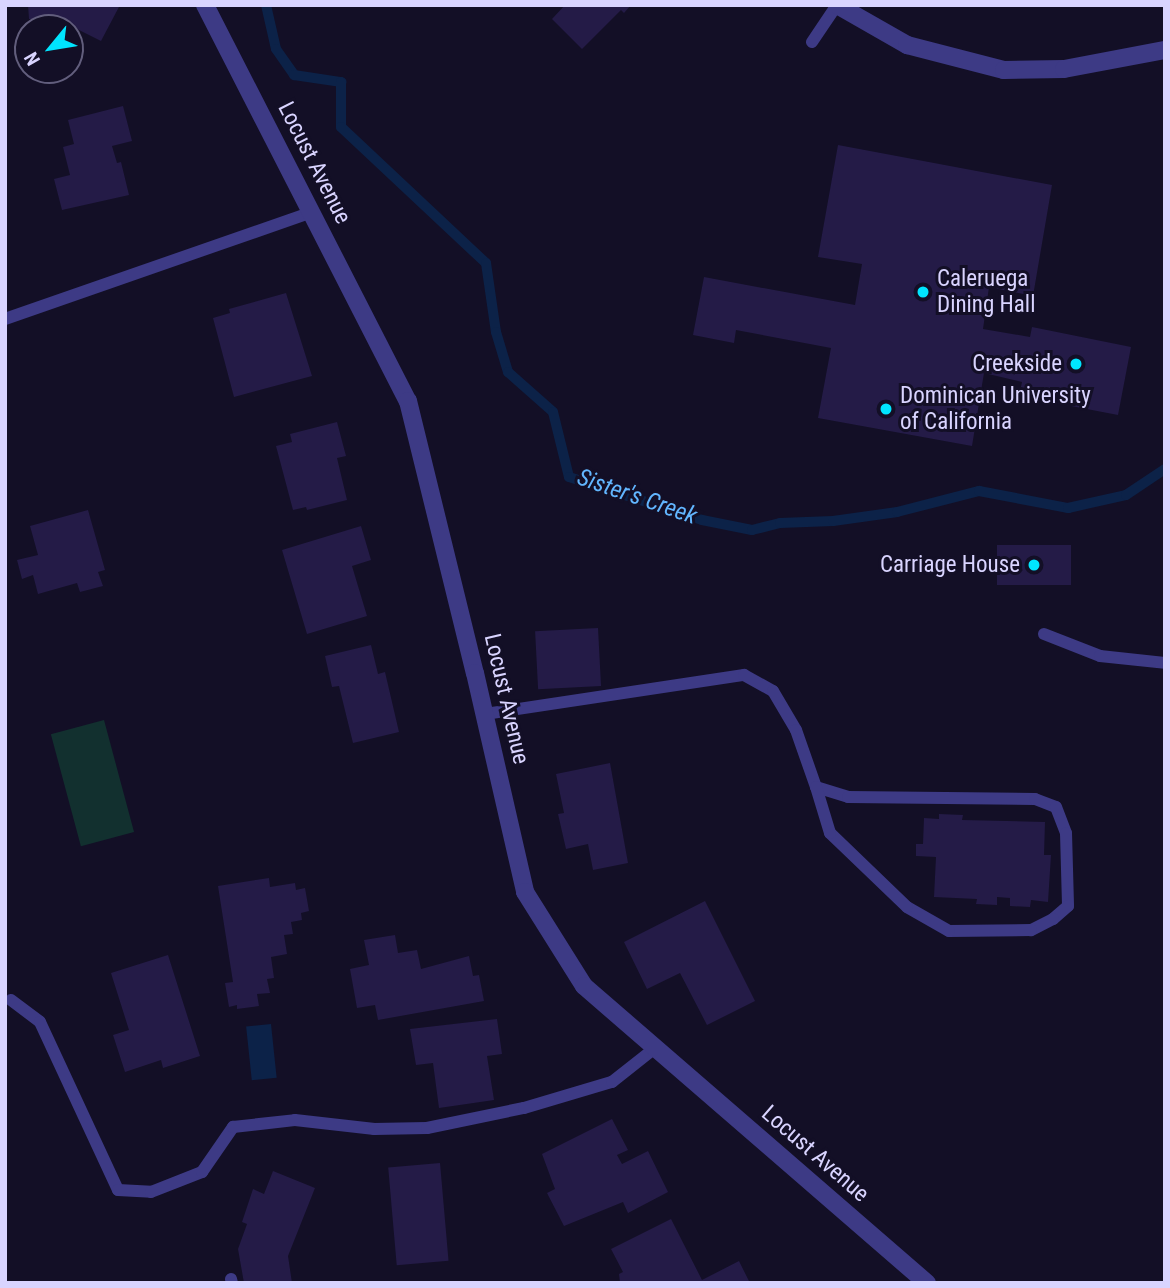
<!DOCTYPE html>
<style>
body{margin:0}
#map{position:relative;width:1170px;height:1288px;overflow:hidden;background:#130f26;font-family:"Roboto Condensed",sans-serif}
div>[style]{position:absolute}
.green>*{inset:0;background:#12302f;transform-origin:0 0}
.water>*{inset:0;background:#0c2248;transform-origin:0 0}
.stream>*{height:10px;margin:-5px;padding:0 5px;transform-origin:5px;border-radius:5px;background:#0c2248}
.building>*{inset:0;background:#241b47;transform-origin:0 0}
.lane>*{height:12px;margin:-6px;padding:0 6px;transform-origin:6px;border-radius:6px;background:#3d3a85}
.street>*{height:18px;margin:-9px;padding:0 9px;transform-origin:9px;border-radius:9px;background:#3d3a85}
.dots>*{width:19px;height:19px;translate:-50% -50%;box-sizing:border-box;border:4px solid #130f26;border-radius:50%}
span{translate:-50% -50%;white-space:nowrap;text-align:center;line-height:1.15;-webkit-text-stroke:6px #130f26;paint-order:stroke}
.street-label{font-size:23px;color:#d9d4ff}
.poi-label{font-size:23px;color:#d9d4ff}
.left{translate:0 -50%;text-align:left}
.right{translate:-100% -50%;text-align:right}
.water-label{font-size:24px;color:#62b6ff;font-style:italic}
.frame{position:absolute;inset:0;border:7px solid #d9d4ff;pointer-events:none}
.north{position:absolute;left:14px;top:14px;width:70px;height:70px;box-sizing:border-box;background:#130f26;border:2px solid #625e7d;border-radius:50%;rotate:240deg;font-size:19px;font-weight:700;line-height:28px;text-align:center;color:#d9d4ff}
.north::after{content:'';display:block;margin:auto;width:24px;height:32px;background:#00e5ff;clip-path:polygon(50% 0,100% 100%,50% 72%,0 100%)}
</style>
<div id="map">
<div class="green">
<div style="left:104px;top:720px;width:116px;height:55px;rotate:75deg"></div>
</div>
<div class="water">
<div style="left:271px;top:1024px;width:54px;height:25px;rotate:84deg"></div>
</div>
<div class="stream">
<div style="left:266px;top:5px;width:45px;rotate:77.2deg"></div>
<div style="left:276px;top:49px;width:32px;rotate:55deg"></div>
<div style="left:294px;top:75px;width:48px;rotate:8.5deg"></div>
<div style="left:341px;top:82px;width:45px;rotate:90deg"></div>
<div style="left:341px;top:127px;width:199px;rotate:43.2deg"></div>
<div style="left:486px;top:263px;width:70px;rotate:81.8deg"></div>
<div style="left:496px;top:332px;width:42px;rotate:73.3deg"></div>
<div style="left:508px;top:372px;width:60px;rotate:41.6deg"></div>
<div style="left:553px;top:412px;width:67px;rotate:76.2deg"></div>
<div style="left:569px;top:477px;width:140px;rotate:17.9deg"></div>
<div style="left:702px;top:520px;width:51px;rotate:11.3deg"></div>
<div style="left:752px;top:530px;width:29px;rotate:-14deg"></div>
<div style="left:780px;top:523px;width:53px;rotate:-2.2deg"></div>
<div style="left:833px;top:521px;width:65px;rotate:-8deg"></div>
<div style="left:897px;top:512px;width:85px;rotate:-14.4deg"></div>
<div style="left:979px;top:491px;width:91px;rotate:10.8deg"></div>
<div style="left:1068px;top:508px;width:59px;rotate:-12.6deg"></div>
<div style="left:1126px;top:495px;width:47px;rotate:-33.7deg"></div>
</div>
<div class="building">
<div style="clip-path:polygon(28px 5px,120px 5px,101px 41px,71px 26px,33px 27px,33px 19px,29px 19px)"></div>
<div style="clip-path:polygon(565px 5px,631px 5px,624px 13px,621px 10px,582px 49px,552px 19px)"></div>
<div style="clip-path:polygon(123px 106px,132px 141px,112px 146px,117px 163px,121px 162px,129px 195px,62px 210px,54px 179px,70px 175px,63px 147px,74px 144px,68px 120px)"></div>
<div style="clip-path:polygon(838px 145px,1052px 185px,1033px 296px,989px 287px,983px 329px,1030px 337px,1032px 327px,1131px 347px,1118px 415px,1019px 396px,1022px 382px,984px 373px,972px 446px,818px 418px,831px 348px,736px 330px,734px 343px,693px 335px,704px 277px,855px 305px,862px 264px,818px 257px)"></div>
<div style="clip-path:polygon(286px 293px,312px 376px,234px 397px,213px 318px,230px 313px,229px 309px)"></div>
<div style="clip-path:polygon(337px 422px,346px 456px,337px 458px,347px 500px,307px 510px,306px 507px,293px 510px,276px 446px,292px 442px,290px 434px)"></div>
<div style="clip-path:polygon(88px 510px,105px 570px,98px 572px,103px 586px,80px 592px,77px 583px,38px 594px,33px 575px,22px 579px,17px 560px,38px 555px,30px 526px)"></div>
<div style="clip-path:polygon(361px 526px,371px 560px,352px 566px,367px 616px,307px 634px,282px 550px)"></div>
<div style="left:997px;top:545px;width:74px;height:40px"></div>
<div style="left:598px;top:628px;width:58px;height:63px;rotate:87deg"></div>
<div style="clip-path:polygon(371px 645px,378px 674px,385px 672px,399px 732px,353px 743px,339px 686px,332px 687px,325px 656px)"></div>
<div style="clip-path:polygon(610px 763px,628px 863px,593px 870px,588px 844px,566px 849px,558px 814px,564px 813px,556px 774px)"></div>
<div style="clip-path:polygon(939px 814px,963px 815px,962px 820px,1045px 822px,1044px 855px,1051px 855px,1048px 902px,1031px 900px,1030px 907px,1010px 906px,1010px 898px,997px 897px,997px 905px,976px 904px,977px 899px,934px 897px,936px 857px,916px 856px,916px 844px,923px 844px,924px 818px,939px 819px)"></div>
<div style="clip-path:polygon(269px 878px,270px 887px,295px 883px,296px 890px,305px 888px,309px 911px,301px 913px,302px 920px,291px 922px,293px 934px,284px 935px,287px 954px,271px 957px,274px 978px,267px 979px,270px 993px,257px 994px,259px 1006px,237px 1009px,237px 1005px,229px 1007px,225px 983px,233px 982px,218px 886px)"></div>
<div style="clip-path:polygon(705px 901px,755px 1001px,707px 1025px,680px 973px,647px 989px,624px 942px)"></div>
<div style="clip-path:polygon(395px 935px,398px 953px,417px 950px,421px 969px,469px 956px,473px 976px,479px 975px,484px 1001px,378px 1020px,375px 1005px,357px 1008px,350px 969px,369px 965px,364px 940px)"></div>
<div style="clip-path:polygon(168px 955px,200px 1056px,163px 1068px,161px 1060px,125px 1072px,113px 1035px,129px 1030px,111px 973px)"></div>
<div style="clip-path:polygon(497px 1019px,502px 1054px,487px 1056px,494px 1100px,439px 1108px,433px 1063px,416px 1065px,410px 1029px)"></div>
<div style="clip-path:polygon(612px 1119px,628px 1150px,617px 1155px,622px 1164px,648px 1151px,668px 1192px,628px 1213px,623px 1202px,564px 1226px,547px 1193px,555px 1189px,542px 1154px)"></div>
<div style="left:440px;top:1163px;width:98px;height:52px;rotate:85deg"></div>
<div style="clip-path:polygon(273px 1171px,315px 1188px,288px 1256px,292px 1283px,244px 1283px,238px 1249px,247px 1224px,242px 1222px,253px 1189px,264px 1194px)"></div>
<div style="clip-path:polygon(671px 1219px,702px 1280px,739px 1261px,750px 1283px,620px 1283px,619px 1274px,623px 1272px,611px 1249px)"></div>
</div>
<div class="lane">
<div style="left:812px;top:42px;width:45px;rotate:-56deg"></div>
<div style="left:5px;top:319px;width:325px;rotate:-19.2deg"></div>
<div style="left:1044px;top:634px;width:60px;rotate:21.4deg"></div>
<div style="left:1100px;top:656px;width:65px;rotate:6.1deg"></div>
<div style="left:485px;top:714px;width:262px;rotate:-8.6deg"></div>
<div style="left:744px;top:675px;width:33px;rotate:29deg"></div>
<div style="left:773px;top:691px;width:45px;rotate:59.5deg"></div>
<div style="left:796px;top:730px;width:60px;rotate:70.7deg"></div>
<div style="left:816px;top:787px;width:34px;rotate:17deg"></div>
<div style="left:848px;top:797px;width:187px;rotate:0.6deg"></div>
<div style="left:1035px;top:799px;width:22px;rotate:21deg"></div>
<div style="left:1056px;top:807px;width:28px;rotate:69deg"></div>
<div style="left:1066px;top:833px;width:73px;rotate:88.4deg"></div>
<div style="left:1068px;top:906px;width:20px;rotate:139deg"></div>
<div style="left:1053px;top:919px;width:25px;rotate:153deg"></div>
<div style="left:1031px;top:930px;width:82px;rotate:179.3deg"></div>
<div style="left:949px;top:931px;width:48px;rotate:-150.3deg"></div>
<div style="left:907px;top:907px;width:107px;rotate:-136.1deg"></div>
<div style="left:830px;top:833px;width:48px;rotate:-106.9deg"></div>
<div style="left:11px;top:1000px;width:36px;rotate:37deg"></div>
<div style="left:40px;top:1022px;width:185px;rotate:65.1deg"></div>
<div style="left:118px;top:1190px;width:33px;rotate:3deg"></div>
<div style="left:151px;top:1192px;width:55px;rotate:-21.4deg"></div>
<div style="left:202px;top:1172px;width:55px;rotate:-55.4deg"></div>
<div style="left:233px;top:1127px;width:62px;rotate:-6.4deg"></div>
<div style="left:295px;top:1120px;width:80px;rotate:6.5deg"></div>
<div style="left:374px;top:1129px;width:53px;rotate:-1.1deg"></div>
<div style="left:427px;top:1128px;width:99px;rotate:-11.7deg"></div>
<div style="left:524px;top:1108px;width:92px;rotate:-16.5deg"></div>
<div style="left:612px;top:1082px;width:55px;rotate:-38.3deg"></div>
<div style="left:231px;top:1279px;width:4px;rotate:76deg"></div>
</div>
<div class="street">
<div style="left:205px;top:5px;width:445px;rotate:62.9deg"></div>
<div style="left:408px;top:401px;width:280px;rotate:76.2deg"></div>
<div style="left:475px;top:673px;width:225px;rotate:77.1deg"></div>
<div style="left:525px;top:892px;width:111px;rotate:57.9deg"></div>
<div style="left:584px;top:986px;width:454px;rotate:40.9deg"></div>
<div style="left:837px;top:5px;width:81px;rotate:29.7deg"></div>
<div style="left:907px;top:45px;width:100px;rotate:14.5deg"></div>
<div style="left:1004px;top:70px;width:60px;rotate:-1deg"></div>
<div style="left:1064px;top:69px;width:103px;rotate:-10.7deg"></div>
</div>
<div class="dots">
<div style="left:923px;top:292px;background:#00e5ff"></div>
<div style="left:1076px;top:364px;background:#00e5ff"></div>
<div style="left:886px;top:409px;background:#00e5ff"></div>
<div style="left:1034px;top:565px;background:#00e5ff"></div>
</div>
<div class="street-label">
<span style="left:314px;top:163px;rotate:63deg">Locust Avenue</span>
<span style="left:506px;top:699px;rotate:77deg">Locust Avenue</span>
<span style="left:815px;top:1154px;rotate:41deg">Locust Avenue</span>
</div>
<div class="poi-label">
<span class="left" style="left:937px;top:292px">Caleruega<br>Dining Hall</span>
<span class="right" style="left:1062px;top:364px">Creekside</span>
<span class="left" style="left:900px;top:409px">Dominican University<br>of California</span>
<span class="right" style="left:1020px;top:565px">Carriage House</span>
</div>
<div class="water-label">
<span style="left:637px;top:497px;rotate:19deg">Sister's Creek</span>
</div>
<div class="frame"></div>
<div class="north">N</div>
</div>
